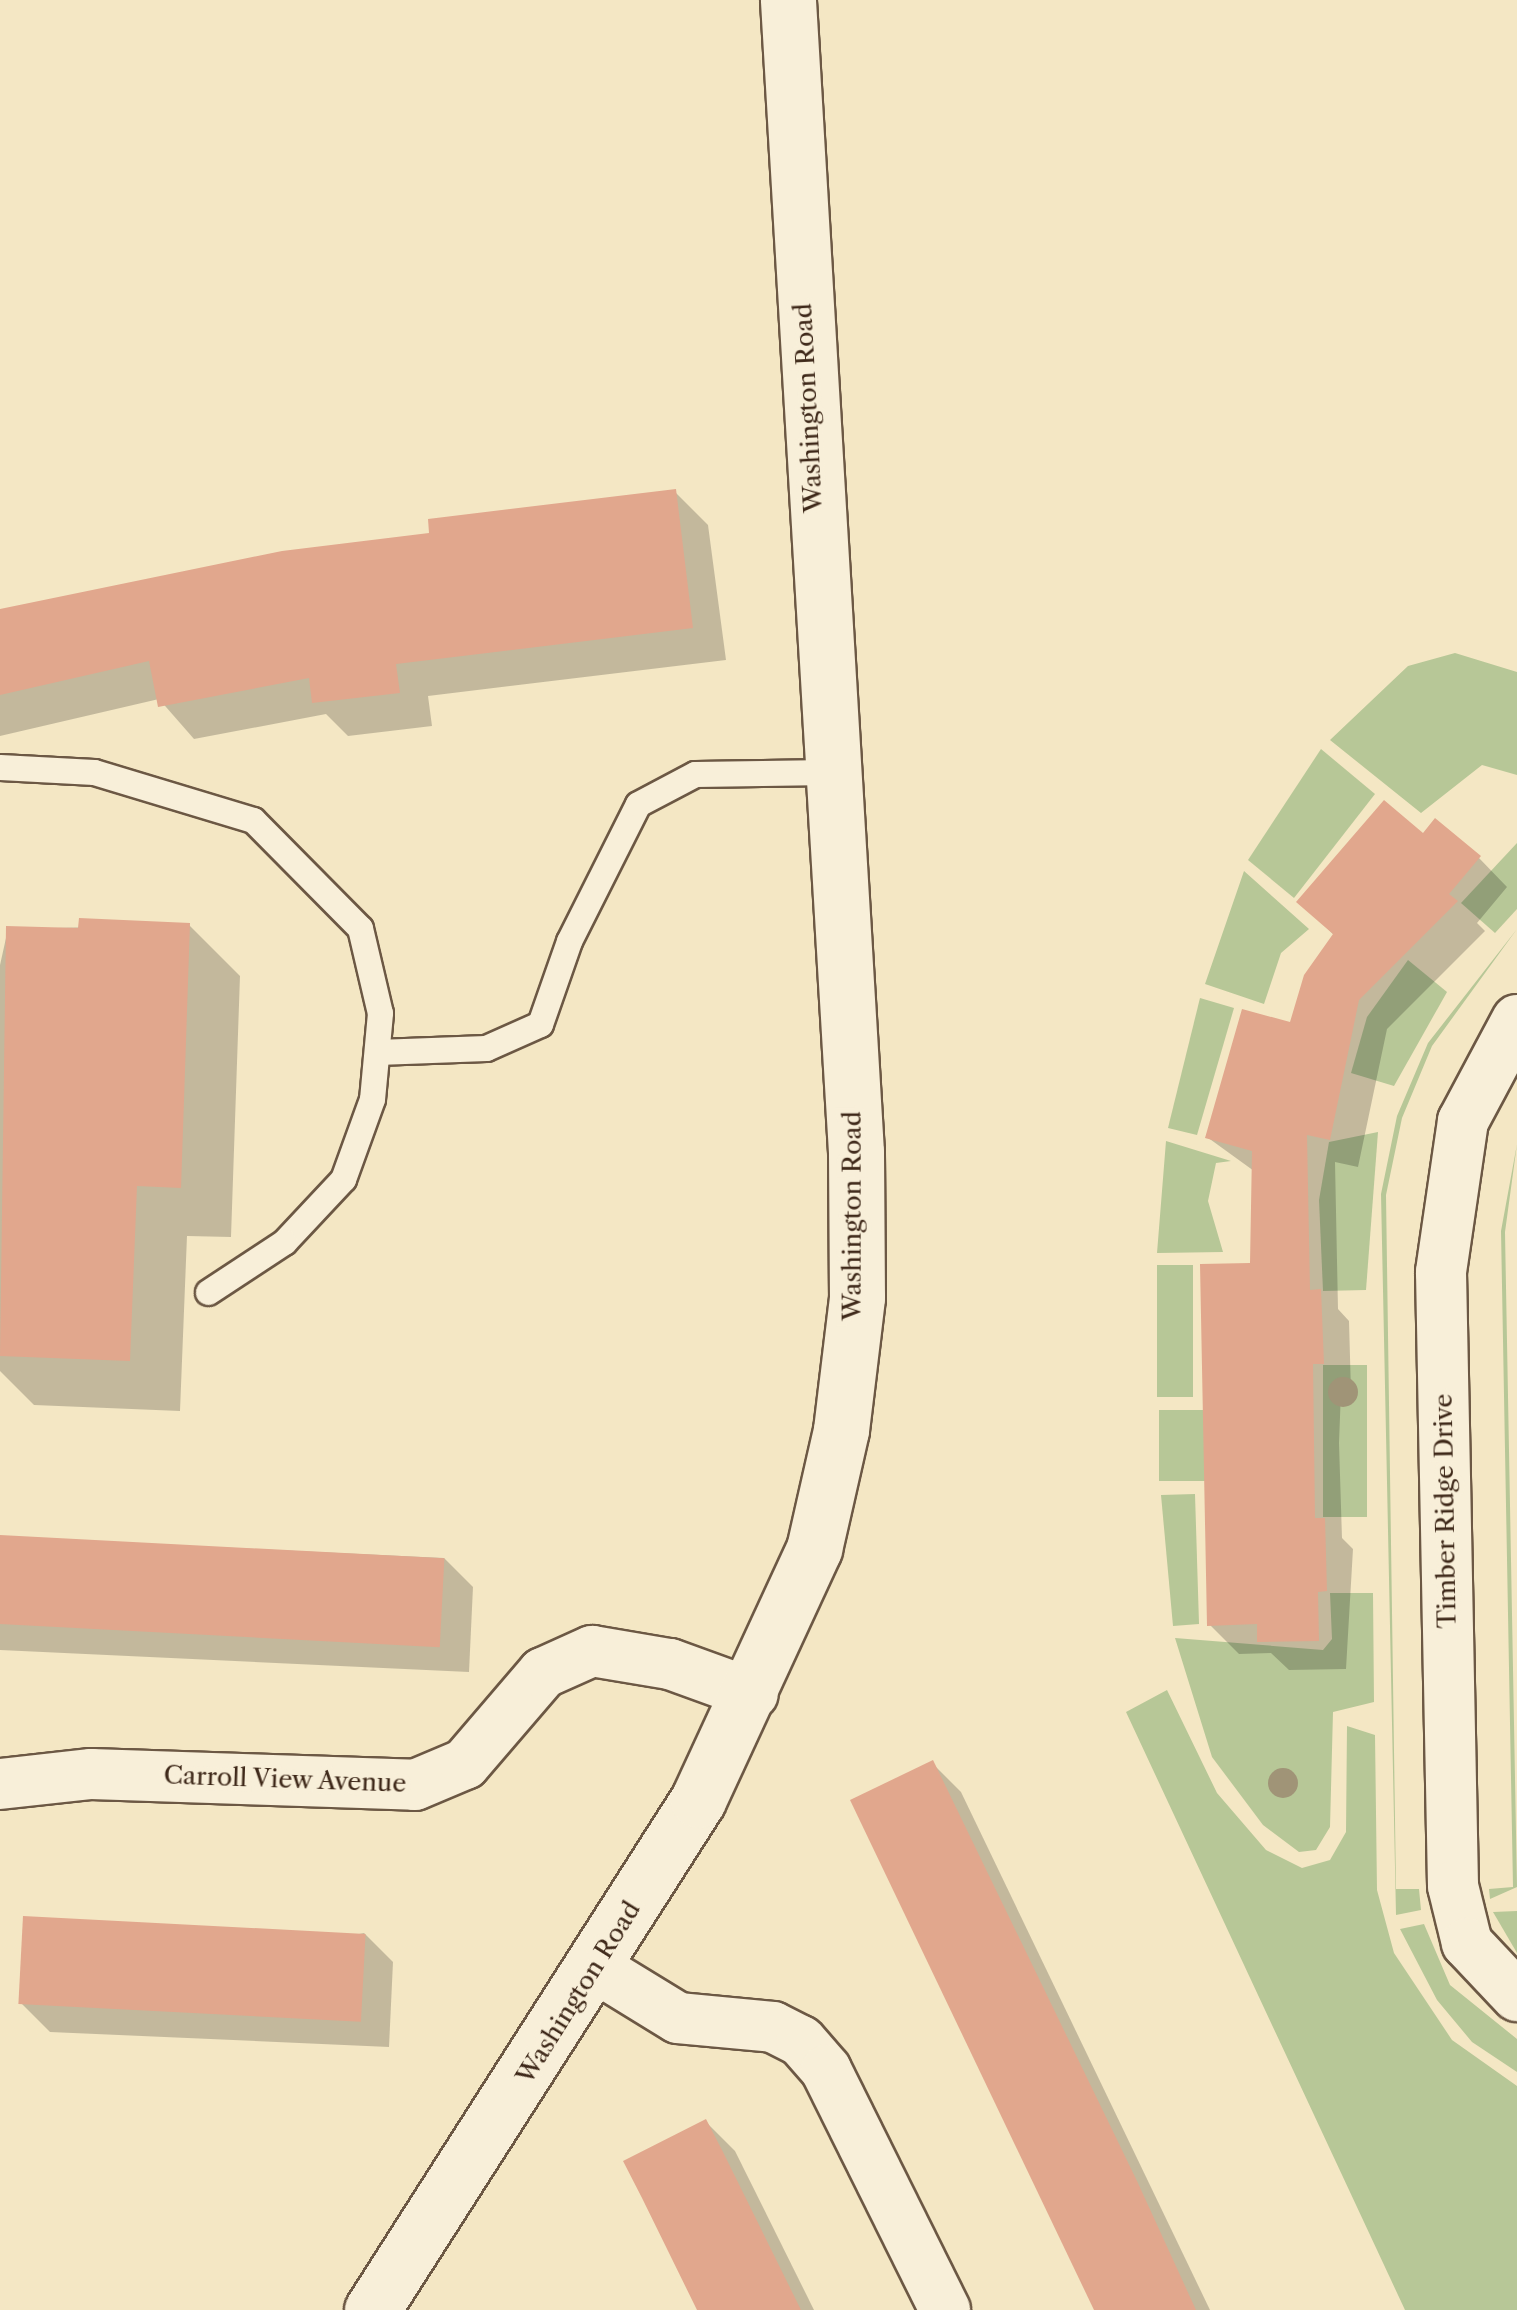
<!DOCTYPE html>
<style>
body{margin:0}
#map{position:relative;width:1517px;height:2310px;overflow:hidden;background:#f4e7c4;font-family:"Libre Caslon Text",serif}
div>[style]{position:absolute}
.green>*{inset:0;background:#b7c797;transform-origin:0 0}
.shadow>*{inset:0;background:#0003}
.building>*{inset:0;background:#e1a78d;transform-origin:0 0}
.roads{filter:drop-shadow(2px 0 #6c5844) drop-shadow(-2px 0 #6c5844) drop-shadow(0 2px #6c5844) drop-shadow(0 -2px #6c5844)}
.lane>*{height:25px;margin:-12.5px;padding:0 12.5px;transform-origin:12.5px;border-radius:12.5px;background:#f8efd9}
.street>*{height:50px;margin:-25px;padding:0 25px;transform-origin:25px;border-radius:25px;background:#f8efd9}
.secondary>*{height:55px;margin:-27.5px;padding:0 27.5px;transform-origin:27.5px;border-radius:27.5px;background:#f8efd9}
.trees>*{width:30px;height:30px;margin:-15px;border-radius:50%;background:#a09477}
span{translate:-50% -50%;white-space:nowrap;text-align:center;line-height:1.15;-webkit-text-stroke:10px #f8efd9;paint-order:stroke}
.street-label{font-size:25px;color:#3e2819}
</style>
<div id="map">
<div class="green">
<div style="clip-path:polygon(1455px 653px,1517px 672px,1517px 775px,1482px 765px,1421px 813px,1330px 740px,1408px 666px)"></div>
<div style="clip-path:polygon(1321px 749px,1375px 794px,1294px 898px,1248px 860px)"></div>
<div style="clip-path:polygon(1517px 843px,1517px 909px,1495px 933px,1461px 903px)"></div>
<div style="clip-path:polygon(1244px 871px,1309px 929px,1281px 953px,1264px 1004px,1205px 984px)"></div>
<div style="clip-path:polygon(1517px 929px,1432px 1046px,1402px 1118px,1386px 1195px,1396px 1889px,1419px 1889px,1421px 1910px,1396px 1915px,1381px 1194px,1397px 1116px,1428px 1043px)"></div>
<div style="clip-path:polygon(1408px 960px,1447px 992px,1394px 1086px,1351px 1073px,1367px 1017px)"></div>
<div style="clip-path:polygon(1200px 998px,1234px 1008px,1197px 1135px,1168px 1128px)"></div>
<div style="clip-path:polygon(1378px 1132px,1366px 1290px,1323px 1291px,1319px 1200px,1329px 1142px)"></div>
<div style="clip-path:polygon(1166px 1141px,1231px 1161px,1216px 1163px,1208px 1201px,1223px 1252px,1157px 1253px)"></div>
<div style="clip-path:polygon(1517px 1144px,1505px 1232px,1517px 1887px,1490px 1899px,1489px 1889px,1513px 1887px,1501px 1231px)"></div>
<div style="left:1193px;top:1265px;width:132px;height:36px;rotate:90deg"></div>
<div style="left:1323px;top:1365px;width:44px;height:152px"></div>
<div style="left:1159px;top:1410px;width:71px;height:71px"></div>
<div style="clip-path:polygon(1195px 1494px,1199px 1624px,1173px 1626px,1161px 1495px)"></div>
<div style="clip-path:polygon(1330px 1593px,1373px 1593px,1374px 1702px,1333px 1712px,1330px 1827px,1316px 1850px,1299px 1852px,1263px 1825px,1212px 1757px,1175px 1638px,1323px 1650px,1332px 1639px)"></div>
<div style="clip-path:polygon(1167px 1690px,1217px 1793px,1266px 1850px,1302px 1868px,1330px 1860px,1346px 1832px,1347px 1726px,1375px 1735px,1377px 1890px,1394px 1953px,1452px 2040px,1517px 2086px,1517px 2310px,1405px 2310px,1126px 1712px)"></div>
<div style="clip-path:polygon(1517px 1911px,1517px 1953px,1493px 1912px)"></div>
<div style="clip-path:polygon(1424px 1924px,1450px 1985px,1517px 2039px,1517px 2072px,1472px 2042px,1437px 2000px,1400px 1929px)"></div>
</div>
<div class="shadow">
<div style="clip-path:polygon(675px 492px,708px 525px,726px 660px,428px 696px,432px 726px,348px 736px,326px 714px,194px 739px,159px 699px,0 736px,0 613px)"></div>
<div style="clip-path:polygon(1423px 837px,1479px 858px,1507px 887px,1477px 923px,1485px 931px,1387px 1029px,1358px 1167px,1335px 1162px,1338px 1309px,1349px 1321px,1351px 1392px,1341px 1391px,1339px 1443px,1342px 1538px,1353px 1549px,1346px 1669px,1289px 1670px,1271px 1653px,1239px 1654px,1210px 1625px,1252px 1265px,1254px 1171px,1207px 1137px,1292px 1025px,1335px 936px,1300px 902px)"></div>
<div style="clip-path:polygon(189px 925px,240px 976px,231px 1237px,187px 1236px,180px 1411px,34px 1405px,0 1371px,0 965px,8px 929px)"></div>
<div style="clip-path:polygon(0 1537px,444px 1558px,473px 1587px,469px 1672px,0 1650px)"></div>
<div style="clip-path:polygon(932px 1763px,961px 1792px,1210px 2310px,1098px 2310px)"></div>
<div style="clip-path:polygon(364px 1933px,393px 1962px,389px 2047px,50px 2032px,21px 2003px)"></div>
<div style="clip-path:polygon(706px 2122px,735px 2151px,814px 2310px,701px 2310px)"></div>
</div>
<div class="building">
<div style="clip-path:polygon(676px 489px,693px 628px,396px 664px,400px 693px,312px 703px,309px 678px,158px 707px,149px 661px,0 695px,0 609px,282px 551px,429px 533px,428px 519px)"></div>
<div style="clip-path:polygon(1384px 800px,1423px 833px,1435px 818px,1481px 856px,1449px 894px,1458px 901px,1359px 1000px,1330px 1140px,1307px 1135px,1310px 1290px,1321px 1289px,1324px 1364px,1313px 1364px,1315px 1518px,1325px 1518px,1327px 1591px,1318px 1592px,1319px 1641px,1257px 1642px,1257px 1624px,1207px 1626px,1200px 1264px,1250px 1263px,1252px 1151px,1205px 1138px,1242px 1009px,1290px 1022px,1304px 975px,1333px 934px,1296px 902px)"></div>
<div style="clip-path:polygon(79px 918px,190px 923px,181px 1188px,137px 1186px,130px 1361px,0 1356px,6px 926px,78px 928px)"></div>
<div style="left:0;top:1535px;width:445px;height:89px;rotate:3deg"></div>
<div style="clip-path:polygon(933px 1760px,1137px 2181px,1196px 2310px,1094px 2310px,850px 1800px)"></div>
<div style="left:23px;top:1916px;width:343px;height:88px;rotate:3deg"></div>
<div style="clip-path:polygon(706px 2119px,723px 2152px,801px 2310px,697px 2310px,642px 2198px,623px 2161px)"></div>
</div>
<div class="roads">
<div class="lane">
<div style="left:0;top:767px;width:94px;rotate:3deg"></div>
<div style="left:94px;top:772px;width:166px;rotate:16.8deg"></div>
<div style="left:253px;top:820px;width:152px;rotate:45.3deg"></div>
<div style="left:360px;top:928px;width:87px;rotate:76.8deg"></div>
<div style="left:380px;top:1013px;width:86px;rotate:95.3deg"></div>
<div style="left:372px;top:1099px;width:85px;rotate:109.9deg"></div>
<div style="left:343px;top:1179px;width:86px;rotate:133.1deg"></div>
<div style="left:284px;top:1242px;width:91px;rotate:146.7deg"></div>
<div style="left:377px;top:1052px;width:109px;rotate:-2.1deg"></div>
<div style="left:486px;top:1048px;width:59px;rotate:-24deg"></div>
<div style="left:540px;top:1024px;width:88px;rotate:-70.7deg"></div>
<div style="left:569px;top:941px;width:153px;rotate:-63.3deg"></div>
<div style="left:638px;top:804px;width:64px;rotate:-27.8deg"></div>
<div style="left:695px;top:774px;width:134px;rotate:-0.9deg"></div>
</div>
<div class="street">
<div style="left:1517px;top:1020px;width:115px;rotate:118.1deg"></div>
<div style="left:1463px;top:1121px;width:153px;rotate:98.3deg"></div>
<div style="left:1441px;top:1272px;width:614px;rotate:88.88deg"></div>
<div style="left:1453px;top:1886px;width:59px;rotate:76.2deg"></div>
<div style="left:1467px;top:1943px;width:73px;rotate:46.7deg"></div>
<div style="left:0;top:1784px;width:92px;rotate:-6.3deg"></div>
<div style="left:91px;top:1774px;width:324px;rotate:1.9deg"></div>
<div style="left:415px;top:1785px;width:54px;rotate:-22.8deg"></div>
<div style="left:465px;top:1764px;width:120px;rotate:-49.4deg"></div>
<div style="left:543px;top:1673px;width:54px;rotate:-24.2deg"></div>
<div style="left:592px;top:1651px;width:79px;rotate:9.5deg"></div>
<div style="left:670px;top:1664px;width:88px;rotate:19.9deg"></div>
<div style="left:598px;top:1969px;width:94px;rotate:31.5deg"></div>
<div style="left:678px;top:2018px;width:95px;rotate:5.4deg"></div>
<div style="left:773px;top:2027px;width:31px;rotate:27deg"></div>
<div style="left:801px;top:2041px;width:38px;rotate:49deg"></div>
<div style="left:826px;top:2070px;width:268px;rotate:63.6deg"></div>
</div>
<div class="secondary">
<div style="left:372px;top:2310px;width:605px;rotate:-57.41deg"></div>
<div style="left:698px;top:1800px;width:277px;rotate:-65.2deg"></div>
<div style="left:814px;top:1549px;width:122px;rotate:-77.2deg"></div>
<div style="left:841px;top:1430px;width:134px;rotate:-83.1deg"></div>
<div style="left:857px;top:1297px;width:145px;rotate:-90.4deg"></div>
<div style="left:856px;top:1152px;width:1154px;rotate:-93.38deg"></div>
</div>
</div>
<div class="trees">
<div style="left:1343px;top:1392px"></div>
<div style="left:1283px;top:1783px"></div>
</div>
<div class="street-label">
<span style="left:809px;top:408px;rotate:-93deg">Washington Road</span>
<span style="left:853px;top:1216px;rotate:-90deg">Washington Road</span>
<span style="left:1446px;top:1511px;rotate:-91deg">Timber Ridge Drive</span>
<span style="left:285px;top:1780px;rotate:2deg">Carroll View Avenue</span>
<span style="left:579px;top:1993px;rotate:-58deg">Washington Road</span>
</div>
</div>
